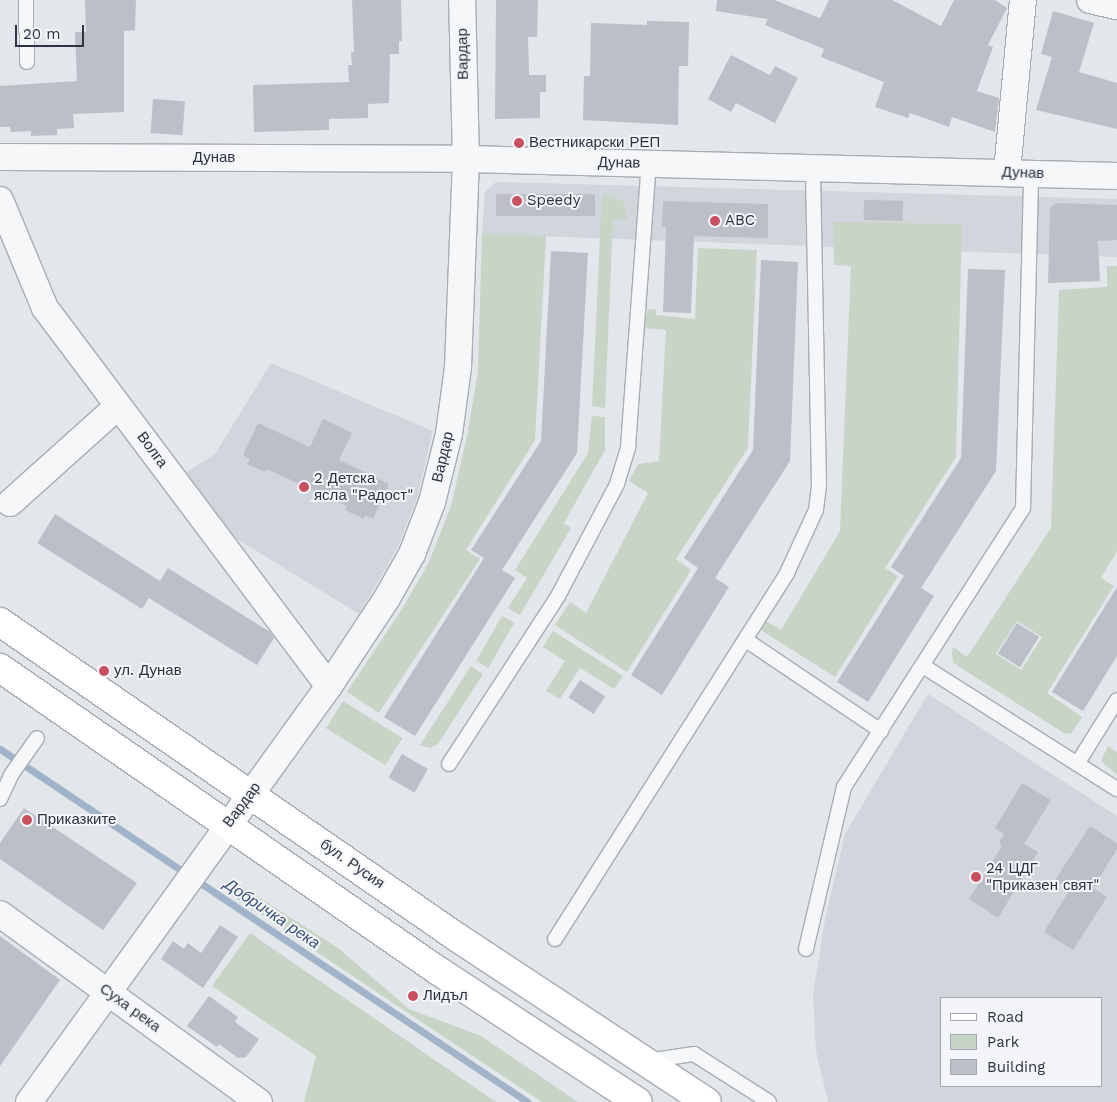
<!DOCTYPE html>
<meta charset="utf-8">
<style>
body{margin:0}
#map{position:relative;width:1117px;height:1102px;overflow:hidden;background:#e3e6ea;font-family:"Work Sans",sans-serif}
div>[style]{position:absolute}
.built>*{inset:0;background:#d1d5dc}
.green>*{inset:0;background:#c8d4c5;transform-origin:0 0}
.stream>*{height:7px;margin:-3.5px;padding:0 3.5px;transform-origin:3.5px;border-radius:3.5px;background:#a0b3c8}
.building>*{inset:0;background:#bbbfc7;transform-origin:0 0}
.roads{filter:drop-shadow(1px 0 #a8adb4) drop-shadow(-1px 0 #a8adb4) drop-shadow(0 1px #a8adb4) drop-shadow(0 -1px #a8adb4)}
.service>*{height:14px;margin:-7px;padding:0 7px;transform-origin:7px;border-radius:7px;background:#f6f7f9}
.minor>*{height:26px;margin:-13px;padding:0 13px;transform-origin:13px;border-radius:13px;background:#f6f7f9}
.secondary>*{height:28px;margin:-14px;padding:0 14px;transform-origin:14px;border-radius:14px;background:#fff}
.dots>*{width:14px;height:14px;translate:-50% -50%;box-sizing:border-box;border:2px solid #f3f5f8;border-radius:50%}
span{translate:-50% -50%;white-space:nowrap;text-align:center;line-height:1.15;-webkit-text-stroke:4px #f3f5f8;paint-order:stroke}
.street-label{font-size:15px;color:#2c3342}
.poi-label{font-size:15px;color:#2c3342}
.left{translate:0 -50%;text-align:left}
.water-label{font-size:16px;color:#385174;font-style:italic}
.legend{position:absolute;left:940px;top:997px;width:162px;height:90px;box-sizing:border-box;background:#f3f5f8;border:1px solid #a3a7af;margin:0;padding:6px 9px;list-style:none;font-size:15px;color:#2c3342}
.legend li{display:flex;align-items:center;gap:10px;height:25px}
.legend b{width:25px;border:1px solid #a3a7af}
.scale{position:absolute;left:15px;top:25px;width:69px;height:22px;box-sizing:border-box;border:2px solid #2c3342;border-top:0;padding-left:6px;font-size:15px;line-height:18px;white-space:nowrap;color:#2c3342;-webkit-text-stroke:4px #f3f5f8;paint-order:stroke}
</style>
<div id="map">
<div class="built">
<div style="clip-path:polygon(496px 182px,1117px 199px,1117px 257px,482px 234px,485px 192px)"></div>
<div style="clip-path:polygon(271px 363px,433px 431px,417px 498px,398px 547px,359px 614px,222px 530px,180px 476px,215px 454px)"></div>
<div style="clip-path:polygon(evenodd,928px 694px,1117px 816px,1117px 1102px,828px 1102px,816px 1051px,813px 995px,825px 920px,845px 834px,928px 694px,941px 998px,1101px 998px,1101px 1086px,941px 1086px,941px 998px)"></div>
</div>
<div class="green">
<div style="clip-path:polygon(602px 195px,611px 195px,624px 203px,627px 219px,613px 220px,605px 408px,592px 406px)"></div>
<div style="clip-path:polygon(833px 222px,962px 224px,956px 457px,885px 568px,898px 576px,835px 677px,761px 630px,766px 621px,781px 630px,840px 531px,851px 266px,834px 265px)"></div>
<div style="clip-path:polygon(482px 234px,546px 236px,535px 440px,466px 550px,480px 559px,379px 713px,347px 692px,402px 609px,429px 562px,451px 506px,467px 436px,478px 371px)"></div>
<div style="clip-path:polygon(698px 248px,757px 250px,748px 448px,676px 559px,691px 570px,627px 672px,555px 625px,570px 602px,586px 613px,648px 493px,629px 481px,638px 464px,659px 461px,666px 330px,645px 328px,647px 309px,656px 310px,656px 315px,695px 319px)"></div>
<div style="clip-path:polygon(evenodd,1107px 266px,1117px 266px,1117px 551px,1101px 578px,1114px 586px,1047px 693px,1082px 717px,1071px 734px,1064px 733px,964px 670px,953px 662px,952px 654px,953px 647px,967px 657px,1051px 528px,1059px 290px,1107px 287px,1107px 266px,1017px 621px,1042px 637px,1021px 670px,996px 654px,1017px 621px)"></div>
<div style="clip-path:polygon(592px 416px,605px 417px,605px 450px,564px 523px,571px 528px,520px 615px,508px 608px,527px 578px,515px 570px,588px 453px)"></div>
<div style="left:502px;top:616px;width:14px;height:52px;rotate:30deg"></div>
<div style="clip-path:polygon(553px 631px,623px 676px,614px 689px,580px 668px,560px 699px,546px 691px,565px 661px,543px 647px)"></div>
<div style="clip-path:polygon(471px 666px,483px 674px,438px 744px,430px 748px,420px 745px)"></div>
<div style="left:343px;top:701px;width:70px;height:32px;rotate:32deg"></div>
<div style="clip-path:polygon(1108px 746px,1117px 752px,1117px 775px,1101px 761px)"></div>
<div style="clip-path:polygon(235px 882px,338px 948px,409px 1009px,481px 1036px,578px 1102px,542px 1102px,234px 897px,231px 890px)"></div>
<div style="clip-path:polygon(250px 933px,496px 1102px,304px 1102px,316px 1056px,212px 986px)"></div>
</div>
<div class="stream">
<div style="left:0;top:749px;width:225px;rotate:33.8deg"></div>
<div style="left:196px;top:880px;width:399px;rotate:33.8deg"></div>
</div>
<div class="building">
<div style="clip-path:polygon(85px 0,136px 0,135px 30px,124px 31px,124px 112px,73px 114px,74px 128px,57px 129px,57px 135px,31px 136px,31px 131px,11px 132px,10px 127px,0 127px,0 86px,77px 81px,75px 32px,86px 32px)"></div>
<div style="clip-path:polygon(352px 0,401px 0,402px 41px,399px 41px,399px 54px,390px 54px,389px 103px,368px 104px,368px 118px,329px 119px,329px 130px,254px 132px,253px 85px,349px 82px,348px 65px,352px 65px,351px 52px,354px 52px)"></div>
<div style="clip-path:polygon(496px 0,538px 0,537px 37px,528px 37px,529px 75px,546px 75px,546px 92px,540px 92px,540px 118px,495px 119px)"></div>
<div style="clip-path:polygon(717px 0,774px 0,820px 18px,829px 0,892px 0,941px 26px,954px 0,995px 0,1007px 8px,988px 45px,993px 47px,977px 91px,999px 98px,995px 132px,952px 117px,949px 127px,910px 113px,908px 118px,875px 107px,884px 82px,821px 57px,824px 49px,765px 25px,768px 19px,716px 11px)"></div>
<div style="clip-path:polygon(1053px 11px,1094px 23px,1079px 72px,1117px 83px,1117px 129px,1036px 110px,1052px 57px,1041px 54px)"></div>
<div style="clip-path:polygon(647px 21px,689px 22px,688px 66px,679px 66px,678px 125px,583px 120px,584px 76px,590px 76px,591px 23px,647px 25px)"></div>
<div style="clip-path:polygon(731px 55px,770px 75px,775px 66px,798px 78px,775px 123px,736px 103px,731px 112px,708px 99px)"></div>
<div style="left:153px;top:99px;width:32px;height:34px;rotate:4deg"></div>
<div style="left:496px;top:194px;width:99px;height:22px"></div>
<div style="left:864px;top:200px;width:39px;height:20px;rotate:1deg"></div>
<div style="clip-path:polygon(663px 201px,768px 204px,768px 238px,694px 236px,691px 313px,663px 312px,666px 227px,662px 227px)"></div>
<div style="clip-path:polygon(1056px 203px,1117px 205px,1117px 240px,1098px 241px,1100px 281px,1048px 283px,1050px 208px)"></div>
<div style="clip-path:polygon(551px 251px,588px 253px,577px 453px,502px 570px,515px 578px,415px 736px,384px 717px,484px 558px,471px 550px,541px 441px)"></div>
<div style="clip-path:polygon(761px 260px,798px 262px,790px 461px,715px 578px,729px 587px,662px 695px,631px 675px,698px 568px,684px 558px,753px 450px)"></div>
<div style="clip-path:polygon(968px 269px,1005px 270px,996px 471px,921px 588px,934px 596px,868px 702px,837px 682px,904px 576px,891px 567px,961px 458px)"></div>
<div style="clip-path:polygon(323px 419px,352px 433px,339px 460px,389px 484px,373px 519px,365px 515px,364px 519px,345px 510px,347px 506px,267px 469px,265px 472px,247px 464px,250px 459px,243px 455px,258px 423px,310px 447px)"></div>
<div style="clip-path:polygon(55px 514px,160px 581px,168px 568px,270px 632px,274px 638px,257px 665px,149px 598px,142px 609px,37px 543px)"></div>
<div style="clip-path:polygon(1117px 587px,1117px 656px,1083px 711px,1052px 692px)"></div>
<div style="left:1017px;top:623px;width:26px;height:36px;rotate:32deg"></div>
<div style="left:580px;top:680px;width:30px;height:21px;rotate:33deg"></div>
<div style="left:402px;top:754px;width:30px;height:27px;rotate:30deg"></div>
<div style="clip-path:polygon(1022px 783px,1051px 800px,1024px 844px,1038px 852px,998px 918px,969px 899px,1002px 846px,999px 843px,1004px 834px,995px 828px)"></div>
<div style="clip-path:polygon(24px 808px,137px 883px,103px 930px,0 859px,0 843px)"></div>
<div style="clip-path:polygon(1090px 826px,1117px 843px,1117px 849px,1093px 888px,1107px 897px,1073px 950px,1044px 932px,1070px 889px,1055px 880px)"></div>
<div style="clip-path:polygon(220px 925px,238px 937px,203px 988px,161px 959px,173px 941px,184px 949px,188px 943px,201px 953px)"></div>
<div style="clip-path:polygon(0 936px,60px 980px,0 1066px)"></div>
<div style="clip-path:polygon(209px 996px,238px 1017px,235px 1022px,259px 1039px,246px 1057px,238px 1058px,219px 1044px,217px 1047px,187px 1026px)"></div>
</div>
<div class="roads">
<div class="service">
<div style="left:26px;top:0;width:62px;rotate:89.1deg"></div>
<div style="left:746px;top:640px;width:163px;rotate:34deg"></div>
<div style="left:923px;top:666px;width:230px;rotate:32.4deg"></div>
<div style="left:449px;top:764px;width:200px;rotate:-57deg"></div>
<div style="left:558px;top:596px;width:127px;rotate:-62.2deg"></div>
<div style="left:617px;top:484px;width:39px;rotate:-73deg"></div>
<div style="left:628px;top:447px;width:285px;rotate:-85.8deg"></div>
<div style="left:1077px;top:764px;width:75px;rotate:-58deg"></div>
<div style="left:0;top:799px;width:26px;rotate:-65deg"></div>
<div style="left:11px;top:775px;width:45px;rotate:-54.9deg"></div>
<div style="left:555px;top:939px;width:433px;rotate:-57.6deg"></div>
<div style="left:787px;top:573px;width:69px;rotate:-65.3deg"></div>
<div style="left:816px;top:510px;width:25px;rotate:-83deg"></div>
<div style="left:819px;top:485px;width:317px;rotate:-91.1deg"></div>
<div style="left:806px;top:949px;width:166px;rotate:-76.8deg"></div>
<div style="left:844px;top:787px;width:331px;rotate:-57.3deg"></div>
<div style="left:1023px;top:508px;width:335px;rotate:-88.6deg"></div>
<div style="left:647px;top:1061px;width:48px;rotate:-8.5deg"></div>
<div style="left:694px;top:1054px;width:89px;rotate:32.6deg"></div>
</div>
<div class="minor">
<div style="left:1090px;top:0;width:28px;rotate:13deg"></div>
<div style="left:0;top:157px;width:466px;rotate:0.2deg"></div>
<div style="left:466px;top:159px;width:651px;rotate:1.5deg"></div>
<div style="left:1007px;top:172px;width:173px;rotate:-84.7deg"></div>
<div style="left:0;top:200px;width:117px;rotate:67.4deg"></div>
<div style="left:45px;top:308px;width:473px;rotate:53.1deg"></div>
<div style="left:10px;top:503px;width:145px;rotate:-41.9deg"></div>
<div style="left:0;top:914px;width:320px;rotate:36deg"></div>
<div style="left:29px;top:1102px;width:513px;rotate:-54.2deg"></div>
<div style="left:329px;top:686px;width:105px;rotate:-56.6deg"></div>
<div style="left:387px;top:598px;width:51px;rotate:-60.4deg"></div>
<div style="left:412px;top:554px;width:56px;rotate:-69deg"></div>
<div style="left:432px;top:502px;width:70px;rotate:-76deg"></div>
<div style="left:449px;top:434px;width:68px;rotate:-82.3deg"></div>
<div style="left:458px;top:367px;width:208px;rotate:-87.8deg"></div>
<div style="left:466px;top:159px;width:159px;rotate:-91.4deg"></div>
</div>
<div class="secondary">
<div style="left:0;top:622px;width:556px;rotate:34.6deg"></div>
<div style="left:458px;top:938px;width:298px;rotate:33.4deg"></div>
<div style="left:0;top:668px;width:531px;rotate:34.65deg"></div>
<div style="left:437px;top:970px;width:240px;rotate:33.3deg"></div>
</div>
</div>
<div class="dots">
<div style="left:519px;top:143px;background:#c8505f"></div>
<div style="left:517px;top:201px;background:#c8505f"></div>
<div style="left:715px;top:221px;background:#c8505f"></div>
<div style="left:304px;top:487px;background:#c8505f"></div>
<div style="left:104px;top:671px;background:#c8505f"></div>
<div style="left:27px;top:820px;background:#c8505f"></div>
<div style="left:976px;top:877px;background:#c8505f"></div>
<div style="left:413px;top:996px;background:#c8505f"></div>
</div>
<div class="street-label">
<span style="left:463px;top:54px;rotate:-91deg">Вардар</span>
<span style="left:214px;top:158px">Дунав</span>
<span style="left:619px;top:163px;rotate:1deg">Дунав</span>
<span style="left:1023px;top:173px;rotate:2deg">Дунав</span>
<span style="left:152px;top:450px;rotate:53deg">Волга</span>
<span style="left:443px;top:457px;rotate:-77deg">Вардар</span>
<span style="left:242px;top:805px;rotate:-53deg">Вардар</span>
<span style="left:352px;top:864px;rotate:35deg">бул. Русия</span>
<span style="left:130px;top:1008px;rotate:36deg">Суха река</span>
</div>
<div class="poi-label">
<span class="left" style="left:529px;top:143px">Вестникарски РЕП</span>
<span class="left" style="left:527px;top:201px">Speedy</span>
<span class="left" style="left:725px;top:221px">ABC</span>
<span class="left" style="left:314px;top:487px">2 Детска<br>ясла "Радост"</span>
<span class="left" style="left:114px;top:671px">ул. Дунав</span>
<span class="left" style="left:37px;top:820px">Приказките</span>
<span class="left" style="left:986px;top:877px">24 ЦДГ<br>"Приказен свят"</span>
<span class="left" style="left:423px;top:996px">Лидъл</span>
</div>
<div class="water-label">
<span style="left:272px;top:914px;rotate:34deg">Добричка река</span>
</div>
<ul class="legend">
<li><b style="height:6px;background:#fff"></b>Road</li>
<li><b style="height:14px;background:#c8d4c5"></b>Park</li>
<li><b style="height:14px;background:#bbbfc7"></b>Building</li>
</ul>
<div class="scale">20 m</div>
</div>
